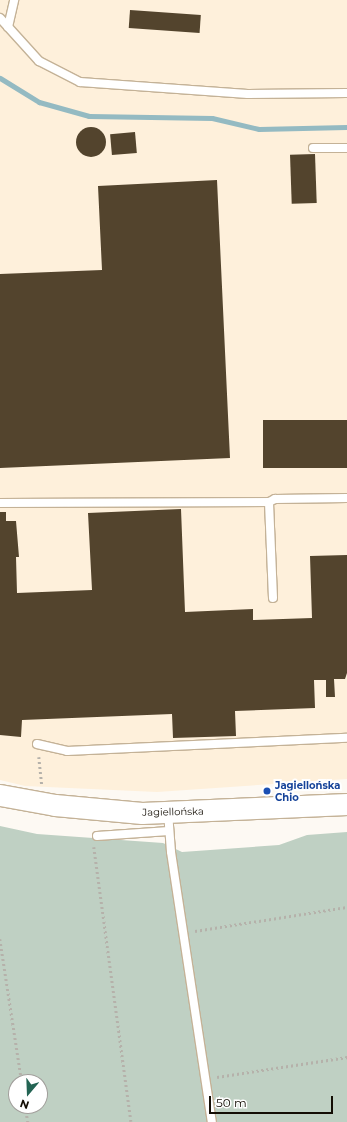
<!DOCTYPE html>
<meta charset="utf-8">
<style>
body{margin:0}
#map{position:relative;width:347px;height:1122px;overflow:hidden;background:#fdf9f3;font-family:Montserrat,sans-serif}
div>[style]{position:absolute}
.built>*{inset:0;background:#fef0db}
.green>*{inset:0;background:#bfd0c3}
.stream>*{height:5px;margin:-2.5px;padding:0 2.5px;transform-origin:2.5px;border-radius:2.5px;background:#94bac2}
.building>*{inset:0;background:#53442d;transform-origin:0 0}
.round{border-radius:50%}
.path>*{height:2.5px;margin-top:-1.25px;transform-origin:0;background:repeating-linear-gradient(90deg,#b5b1aa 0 2px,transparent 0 5px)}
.roads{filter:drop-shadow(1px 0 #c4b297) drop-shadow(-1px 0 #c4b297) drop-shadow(0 1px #c4b297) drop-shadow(0 -1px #c4b297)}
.service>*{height:8px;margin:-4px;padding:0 4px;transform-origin:4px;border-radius:4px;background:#fff}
.tertiary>*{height:21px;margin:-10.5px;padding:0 10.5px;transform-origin:10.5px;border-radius:10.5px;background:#fff}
.dots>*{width:11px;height:11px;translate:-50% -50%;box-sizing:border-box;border:2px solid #fff;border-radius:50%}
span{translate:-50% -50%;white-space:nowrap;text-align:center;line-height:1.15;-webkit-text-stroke:4px #fff;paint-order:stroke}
.transit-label{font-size:10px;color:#164399;font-weight:700}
.left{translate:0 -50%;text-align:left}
.street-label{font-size:10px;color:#130d04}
.north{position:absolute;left:8px;top:1074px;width:40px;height:40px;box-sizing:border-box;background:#fff;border:1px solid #a19e9b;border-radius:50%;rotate:199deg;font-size:11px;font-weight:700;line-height:16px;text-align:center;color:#130d04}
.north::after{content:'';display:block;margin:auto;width:14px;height:18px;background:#236453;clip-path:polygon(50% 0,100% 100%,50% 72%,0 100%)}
.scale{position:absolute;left:209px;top:1096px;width:124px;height:18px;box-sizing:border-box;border:2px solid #130d04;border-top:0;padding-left:5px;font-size:12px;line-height:14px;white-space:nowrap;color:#130d04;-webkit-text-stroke:3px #fff;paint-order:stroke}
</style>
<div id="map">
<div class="built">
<div style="clip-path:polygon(0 0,347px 0,347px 779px,157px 792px,25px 786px,0 780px)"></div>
</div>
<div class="green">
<div style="clip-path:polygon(evenodd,0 826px,37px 834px,163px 843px,182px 852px,279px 845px,307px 835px,347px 832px,347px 1122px,0 1122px,0 826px,16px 1082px,40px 1082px,40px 1106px,16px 1106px,16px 1082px)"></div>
</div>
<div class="stream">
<div style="left:0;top:78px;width:46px;rotate:31.6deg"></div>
<div style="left:39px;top:102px;width:52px;rotate:15.6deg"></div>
<div style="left:89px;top:116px;width:123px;rotate:0.9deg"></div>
<div style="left:212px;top:118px;width:48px;rotate:13.2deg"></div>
<div style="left:259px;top:129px;width:88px;rotate:-1.3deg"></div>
</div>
<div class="building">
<div style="left:130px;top:10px;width:71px;height:18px;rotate:4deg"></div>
<div class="round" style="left:76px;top:127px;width:30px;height:30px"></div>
<div style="left:135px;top:132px;width:21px;height:25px;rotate:85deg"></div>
<div style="left:315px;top:154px;width:49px;height:25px;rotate:88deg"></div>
<div style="clip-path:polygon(217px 180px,230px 458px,0 468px,0 274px,102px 270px,98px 186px)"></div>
<div style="left:347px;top:420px;width:48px;height:84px;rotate:90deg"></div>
<div style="clip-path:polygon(181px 509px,185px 612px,253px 609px,253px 620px,312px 618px,310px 556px,347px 555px,347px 673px,345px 679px,334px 679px,335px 697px,326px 697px,326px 680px,314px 680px,315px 708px,235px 711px,236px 736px,173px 738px,172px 714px,22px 720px,21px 737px,0 735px,0 512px,6px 512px,6px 521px,16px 521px,19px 557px,16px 557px,17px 593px,92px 590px,88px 513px)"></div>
</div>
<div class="path">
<div style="left:39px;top:757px;width:27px;rotate:84deg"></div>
<div style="left:94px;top:847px;width:277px;rotate:82.3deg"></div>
<div style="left:195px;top:931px;width:154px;rotate:-9deg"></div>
<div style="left:0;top:939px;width:145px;rotate:81.3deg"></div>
<div style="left:217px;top:1077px;width:132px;rotate:-8.7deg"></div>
<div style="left:25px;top:1106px;width:16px;rotate:79deg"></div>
</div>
<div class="roads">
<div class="service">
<div style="left:0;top:18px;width:58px;rotate:47.8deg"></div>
<div style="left:39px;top:61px;width:46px;rotate:27.1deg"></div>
<div style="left:80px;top:82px;width:168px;rotate:4.1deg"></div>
<div style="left:248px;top:94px;width:99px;rotate:-0.6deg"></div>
<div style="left:8px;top:27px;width:28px;rotate:-77deg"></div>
<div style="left:313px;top:148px;width:34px"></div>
<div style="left:0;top:503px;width:269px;rotate:-0.2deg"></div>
<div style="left:273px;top:598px;width:96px;rotate:-92.4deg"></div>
<div style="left:269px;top:502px;width:7px;rotate:-27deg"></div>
<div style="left:275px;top:499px;width:72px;rotate:-0.8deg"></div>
<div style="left:37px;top:744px;width:31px;rotate:13deg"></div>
<div style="left:67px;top:751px;width:280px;rotate:-2.7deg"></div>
<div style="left:168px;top:812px;width:40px;rotate:85.7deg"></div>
<div style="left:171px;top:852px;width:273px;rotate:81.4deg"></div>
<div style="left:97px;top:836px;width:72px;rotate:-4deg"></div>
</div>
<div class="tertiary">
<div style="left:0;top:795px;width:56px;rotate:10.3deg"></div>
<div style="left:55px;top:805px;width:87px;rotate:5.3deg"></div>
<div style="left:142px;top:813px;width:205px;rotate:-2.5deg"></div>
</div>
</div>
<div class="dots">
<div style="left:267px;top:791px;background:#1a4fb4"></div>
</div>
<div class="transit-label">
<span class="left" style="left:275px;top:791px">Jagiellońska<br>Chio</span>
</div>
<div class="street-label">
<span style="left:173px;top:812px;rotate:-1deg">Jagiellońska</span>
</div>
<div class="north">N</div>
<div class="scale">50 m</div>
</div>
